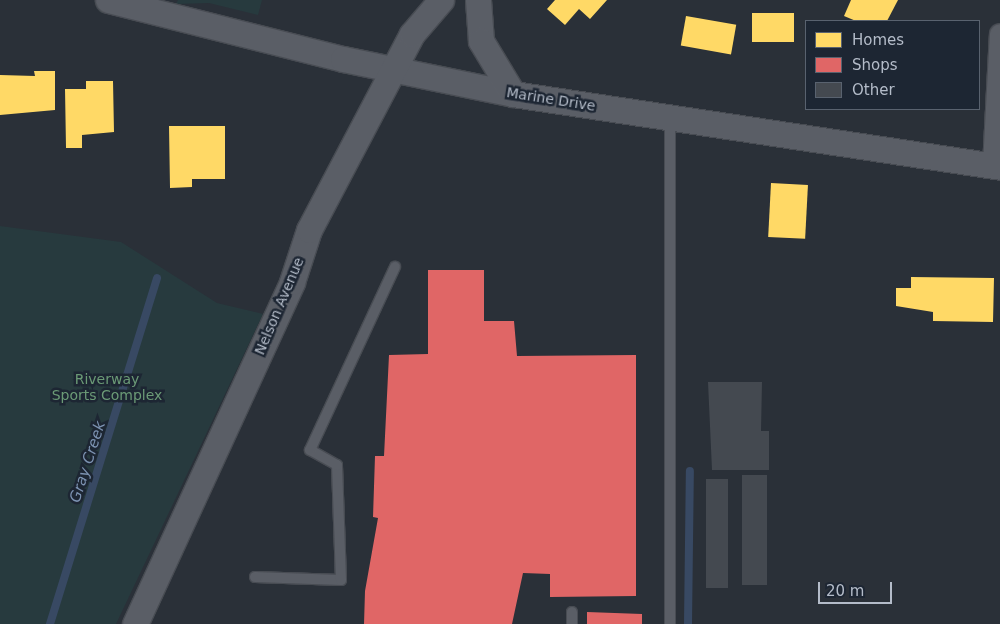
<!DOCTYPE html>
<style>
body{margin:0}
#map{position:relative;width:1000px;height:624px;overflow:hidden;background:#2a3038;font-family:"DejaVu Sans",sans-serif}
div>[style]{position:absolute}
.green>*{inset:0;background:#273a3e}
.homes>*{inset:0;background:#ffd966;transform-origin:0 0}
.shops>*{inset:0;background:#e06666}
.stream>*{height:8px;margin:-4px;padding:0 4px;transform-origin:4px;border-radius:4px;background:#384963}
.building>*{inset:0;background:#444950;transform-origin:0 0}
.roads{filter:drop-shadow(1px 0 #484c53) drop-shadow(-1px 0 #484c53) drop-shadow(0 1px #484c53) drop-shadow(0 -1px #484c53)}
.service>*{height:10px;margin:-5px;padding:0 5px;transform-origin:5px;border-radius:5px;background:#5a5e66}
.minor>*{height:20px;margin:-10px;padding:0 10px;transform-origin:10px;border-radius:10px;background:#5a5e66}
.tertiary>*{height:25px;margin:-12.5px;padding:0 12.5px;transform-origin:12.5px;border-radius:12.5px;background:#5a5e66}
span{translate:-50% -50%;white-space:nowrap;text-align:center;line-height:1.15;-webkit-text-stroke:5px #1d2633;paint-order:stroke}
.street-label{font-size:14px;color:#b4bcc9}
.park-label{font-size:14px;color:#6b9a76}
.water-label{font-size:15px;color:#7c92b1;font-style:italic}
.legend{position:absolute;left:805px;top:20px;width:175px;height:90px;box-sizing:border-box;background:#1d2633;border:1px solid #59626f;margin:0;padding:6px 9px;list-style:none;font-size:15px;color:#b4bcc9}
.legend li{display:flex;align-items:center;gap:10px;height:25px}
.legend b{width:25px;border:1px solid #59626f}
.scale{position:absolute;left:818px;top:582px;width:74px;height:22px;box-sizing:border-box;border:2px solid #b4bcc9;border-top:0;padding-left:6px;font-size:15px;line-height:18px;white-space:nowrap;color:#b4bcc9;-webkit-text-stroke:4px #1d2633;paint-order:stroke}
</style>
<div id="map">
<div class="green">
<div style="clip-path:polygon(178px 0,262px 0,258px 15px,209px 3px,176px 4px)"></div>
<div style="clip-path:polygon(0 226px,121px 242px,217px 303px,263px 314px,116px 624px,0 624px)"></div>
</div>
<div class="homes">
<div style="clip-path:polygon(555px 0,607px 0,590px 19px,579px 9px,565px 25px,547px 9px)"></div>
<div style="clip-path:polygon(851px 0,898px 0,887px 21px,856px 21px,844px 16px)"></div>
<div style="left:752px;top:13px;width:42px;height:29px"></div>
<div style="left:686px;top:16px;width:51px;height:30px;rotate:10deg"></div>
<div style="clip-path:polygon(34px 71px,55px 71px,55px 110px,0 115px,0 75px,35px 76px)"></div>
<div style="clip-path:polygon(86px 81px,113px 81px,114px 132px,82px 135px,82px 148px,66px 148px,65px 89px,86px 89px)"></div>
<div style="clip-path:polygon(169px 126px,225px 126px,225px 179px,192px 179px,192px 187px,170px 188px)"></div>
<div style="left:771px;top:183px;width:37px;height:54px;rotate:3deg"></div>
<div style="clip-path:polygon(911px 277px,994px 278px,993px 322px,933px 321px,933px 312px,896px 306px,896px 288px,911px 288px)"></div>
</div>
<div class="shops">
<div style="clip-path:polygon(428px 270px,484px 270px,484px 321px,514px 321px,517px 356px,636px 355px,636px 596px,550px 597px,550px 574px,523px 573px,512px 624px,364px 624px,365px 591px,378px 518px,373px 517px,375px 456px,384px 456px,389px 355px,428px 354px)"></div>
<div style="clip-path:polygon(587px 612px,642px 614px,642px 624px,587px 624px)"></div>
</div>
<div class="stream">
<div style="left:50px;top:624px;width:362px;rotate:-72.8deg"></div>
<div style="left:688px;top:624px;width:153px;rotate:-89.3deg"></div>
</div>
<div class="building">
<div style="clip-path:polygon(708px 382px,762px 382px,761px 431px,769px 431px,769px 470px,712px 470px)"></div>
<div style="left:742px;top:475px;width:25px;height:110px"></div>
<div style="left:706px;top:479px;width:22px;height:109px"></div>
</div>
<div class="roads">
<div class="service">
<div style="left:670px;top:118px;width:506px;rotate:90deg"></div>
<div style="left:255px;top:577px;width:86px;rotate:2deg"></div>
<div style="left:341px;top:580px;width:115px;rotate:-92deg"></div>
<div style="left:337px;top:465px;width:31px;rotate:-151deg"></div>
<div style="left:310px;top:450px;width:202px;rotate:-65.1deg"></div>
<div style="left:572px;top:624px;width:12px;rotate:-90deg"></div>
</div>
<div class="minor">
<div style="left:993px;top:166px;width:132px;rotate:-87deg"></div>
</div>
<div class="tertiary">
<div style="left:108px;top:0;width:242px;rotate:14.1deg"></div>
<div style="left:343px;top:59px;width:174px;rotate:11.6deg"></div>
<div style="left:513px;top:94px;width:492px;rotate:8.5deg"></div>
<div style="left:478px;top:0;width:41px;rotate:85.8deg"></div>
<div style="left:481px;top:41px;width:62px;rotate:58.9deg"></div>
<div style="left:135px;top:624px;width:376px;rotate:-65.3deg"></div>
<div style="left:292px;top:282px;width:55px;rotate:-71.9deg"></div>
<div style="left:309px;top:230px;width:221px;rotate:-62.3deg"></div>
<div style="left:412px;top:34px;width:45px;rotate:-49.5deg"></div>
</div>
</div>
<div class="street-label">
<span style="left:551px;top:99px;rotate:9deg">Marine Drive</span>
<span style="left:279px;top:306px;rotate:-67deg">Nelson Avenue</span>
</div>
<div class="park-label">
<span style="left:107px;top:387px">Riverway<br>Sports Complex</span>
</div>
<div class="water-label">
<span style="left:88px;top:462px;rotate:-72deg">Gray Creek</span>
</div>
<ul class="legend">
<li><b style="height:14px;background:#ffd966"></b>Homes</li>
<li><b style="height:14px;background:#e06666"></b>Shops</li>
<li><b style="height:14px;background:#444950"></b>Other</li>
</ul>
<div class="scale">20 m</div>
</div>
